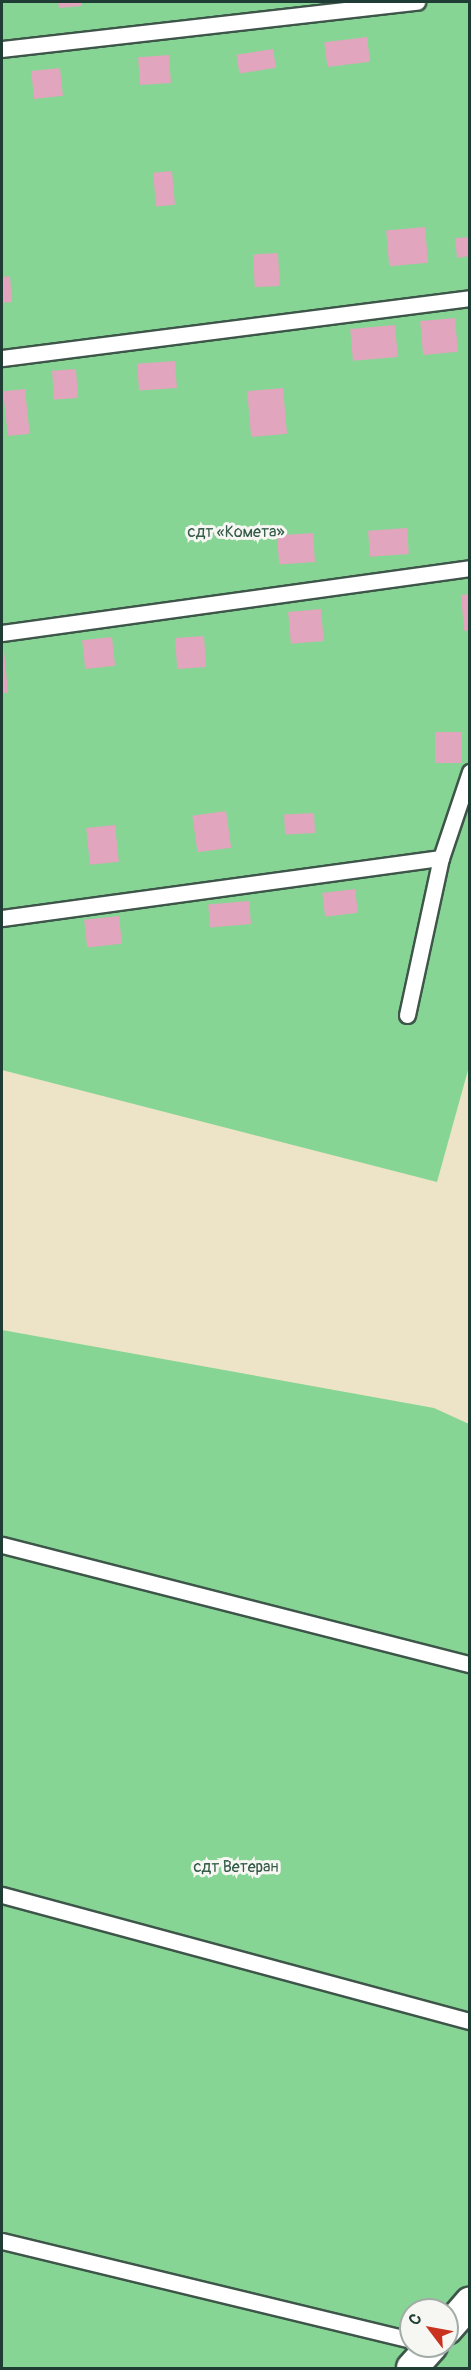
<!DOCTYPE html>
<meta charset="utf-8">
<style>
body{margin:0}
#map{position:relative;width:471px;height:2370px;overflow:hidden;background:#ede3c6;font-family:Pangolin,sans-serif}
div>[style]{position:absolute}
.green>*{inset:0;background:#87d594}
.building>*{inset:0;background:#e1a5bd;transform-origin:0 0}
.roads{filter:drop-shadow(2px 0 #3e564a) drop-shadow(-2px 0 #3e564a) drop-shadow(0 2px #3e564a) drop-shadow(0 -2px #3e564a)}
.service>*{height:15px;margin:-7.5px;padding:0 7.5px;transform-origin:7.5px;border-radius:7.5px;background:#fff}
.minor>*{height:30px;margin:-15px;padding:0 15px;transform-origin:15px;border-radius:15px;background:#fff}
span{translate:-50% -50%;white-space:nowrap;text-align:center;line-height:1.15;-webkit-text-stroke:6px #f6f6f2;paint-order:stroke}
.park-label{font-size:16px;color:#345b47}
.frame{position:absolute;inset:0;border:3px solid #1f3d34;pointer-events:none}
.north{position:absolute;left:399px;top:2298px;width:60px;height:60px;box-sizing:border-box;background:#f6f6f2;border:2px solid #a0aca6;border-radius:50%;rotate:302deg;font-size:16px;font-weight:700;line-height:24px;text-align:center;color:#1f3d34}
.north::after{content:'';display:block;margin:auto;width:21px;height:27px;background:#c8321e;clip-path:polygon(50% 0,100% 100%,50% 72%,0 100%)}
</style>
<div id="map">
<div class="green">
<div style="clip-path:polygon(2px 2px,469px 2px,470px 1063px,437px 1182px,2px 1070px)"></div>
<div style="clip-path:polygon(evenodd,2px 1330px,434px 1408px,469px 1424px,469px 2368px,2px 2368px,2px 1330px,411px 2310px,447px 2310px,447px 2346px,411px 2346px,411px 2310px)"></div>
</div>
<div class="building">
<div style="clip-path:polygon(58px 2px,81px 2px,82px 6px,59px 8px)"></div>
<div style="left:367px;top:37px;width:25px;height:43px;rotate:83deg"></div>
<div style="left:273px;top:49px;width:19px;height:37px;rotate:81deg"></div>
<div style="left:169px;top:55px;width:28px;height:31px;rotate:86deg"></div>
<div style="left:60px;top:68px;width:28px;height:29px;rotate:84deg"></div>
<div style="left:172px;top:171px;width:34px;height:19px;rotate:85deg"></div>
<div style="left:425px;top:227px;width:36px;height:39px;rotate:85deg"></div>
<div style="clip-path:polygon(470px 237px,470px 256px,457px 258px,455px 238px)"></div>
<div style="left:278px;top:253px;width:33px;height:25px;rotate:87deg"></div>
<div style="clip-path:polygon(10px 276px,12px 302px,2px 303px,2px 277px)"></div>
<div style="left:455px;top:318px;width:34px;height:35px;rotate:85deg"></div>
<div style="left:395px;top:325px;width:32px;height:45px;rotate:85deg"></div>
<div style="left:175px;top:361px;width:27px;height:38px;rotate:86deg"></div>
<div style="left:76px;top:369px;width:29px;height:24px;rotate:86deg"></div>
<div style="left:283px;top:388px;width:46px;height:36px;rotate:85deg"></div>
<div style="left:25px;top:389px;width:45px;height:22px;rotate:84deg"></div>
<div style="left:407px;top:528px;width:26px;height:39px;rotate:86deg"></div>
<div style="left:313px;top:533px;width:29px;height:36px;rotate:86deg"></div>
<div style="clip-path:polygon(470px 594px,470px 630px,464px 631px,461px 595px)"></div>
<div style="left:321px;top:609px;width:32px;height:33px;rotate:85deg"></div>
<div style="left:204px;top:636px;width:31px;height:29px;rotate:86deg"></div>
<div style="left:112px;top:637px;width:29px;height:30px;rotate:84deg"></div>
<div style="clip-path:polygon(2px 650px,4px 650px,8px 693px,2px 693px)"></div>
<div style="left:435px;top:732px;width:27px;height:31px"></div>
<div style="left:226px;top:811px;width:37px;height:34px;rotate:82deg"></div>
<div style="left:314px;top:813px;width:20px;height:30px;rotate:87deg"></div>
<div style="left:115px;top:825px;width:37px;height:29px;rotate:84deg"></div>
<div style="left:355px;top:889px;width:24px;height:33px;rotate:83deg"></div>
<div style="left:249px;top:901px;width:23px;height:41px;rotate:85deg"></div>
<div style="left:119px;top:916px;width:28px;height:35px;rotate:84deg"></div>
</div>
<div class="roads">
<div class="service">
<div style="left:2px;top:49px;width:418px;rotate:-6.5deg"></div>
<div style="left:2px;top:358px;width:472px;rotate:-7.3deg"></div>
<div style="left:2px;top:633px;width:472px;rotate:-7.9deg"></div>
<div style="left:2px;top:918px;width:443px;rotate:-7.8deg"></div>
<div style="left:407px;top:1015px;width:161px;rotate:-77.8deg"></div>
<div style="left:441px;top:858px;width:91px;rotate:-71.4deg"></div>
<div style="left:2px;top:1545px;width:483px;rotate:14.3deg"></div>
<div style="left:2px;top:1895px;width:485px;rotate:15.1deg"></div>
<div style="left:2px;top:2241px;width:421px;rotate:13.6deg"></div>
</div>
<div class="minor">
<div style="left:447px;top:2329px;width:35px;rotate:-49deg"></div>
<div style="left:412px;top:2368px;width:30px;rotate:-48deg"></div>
</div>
</div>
<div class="park-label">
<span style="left:236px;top:532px">сдт «Комета»</span>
<span style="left:236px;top:1867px">сдт Ветеран</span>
</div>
<div class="frame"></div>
<div class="north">С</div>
</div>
